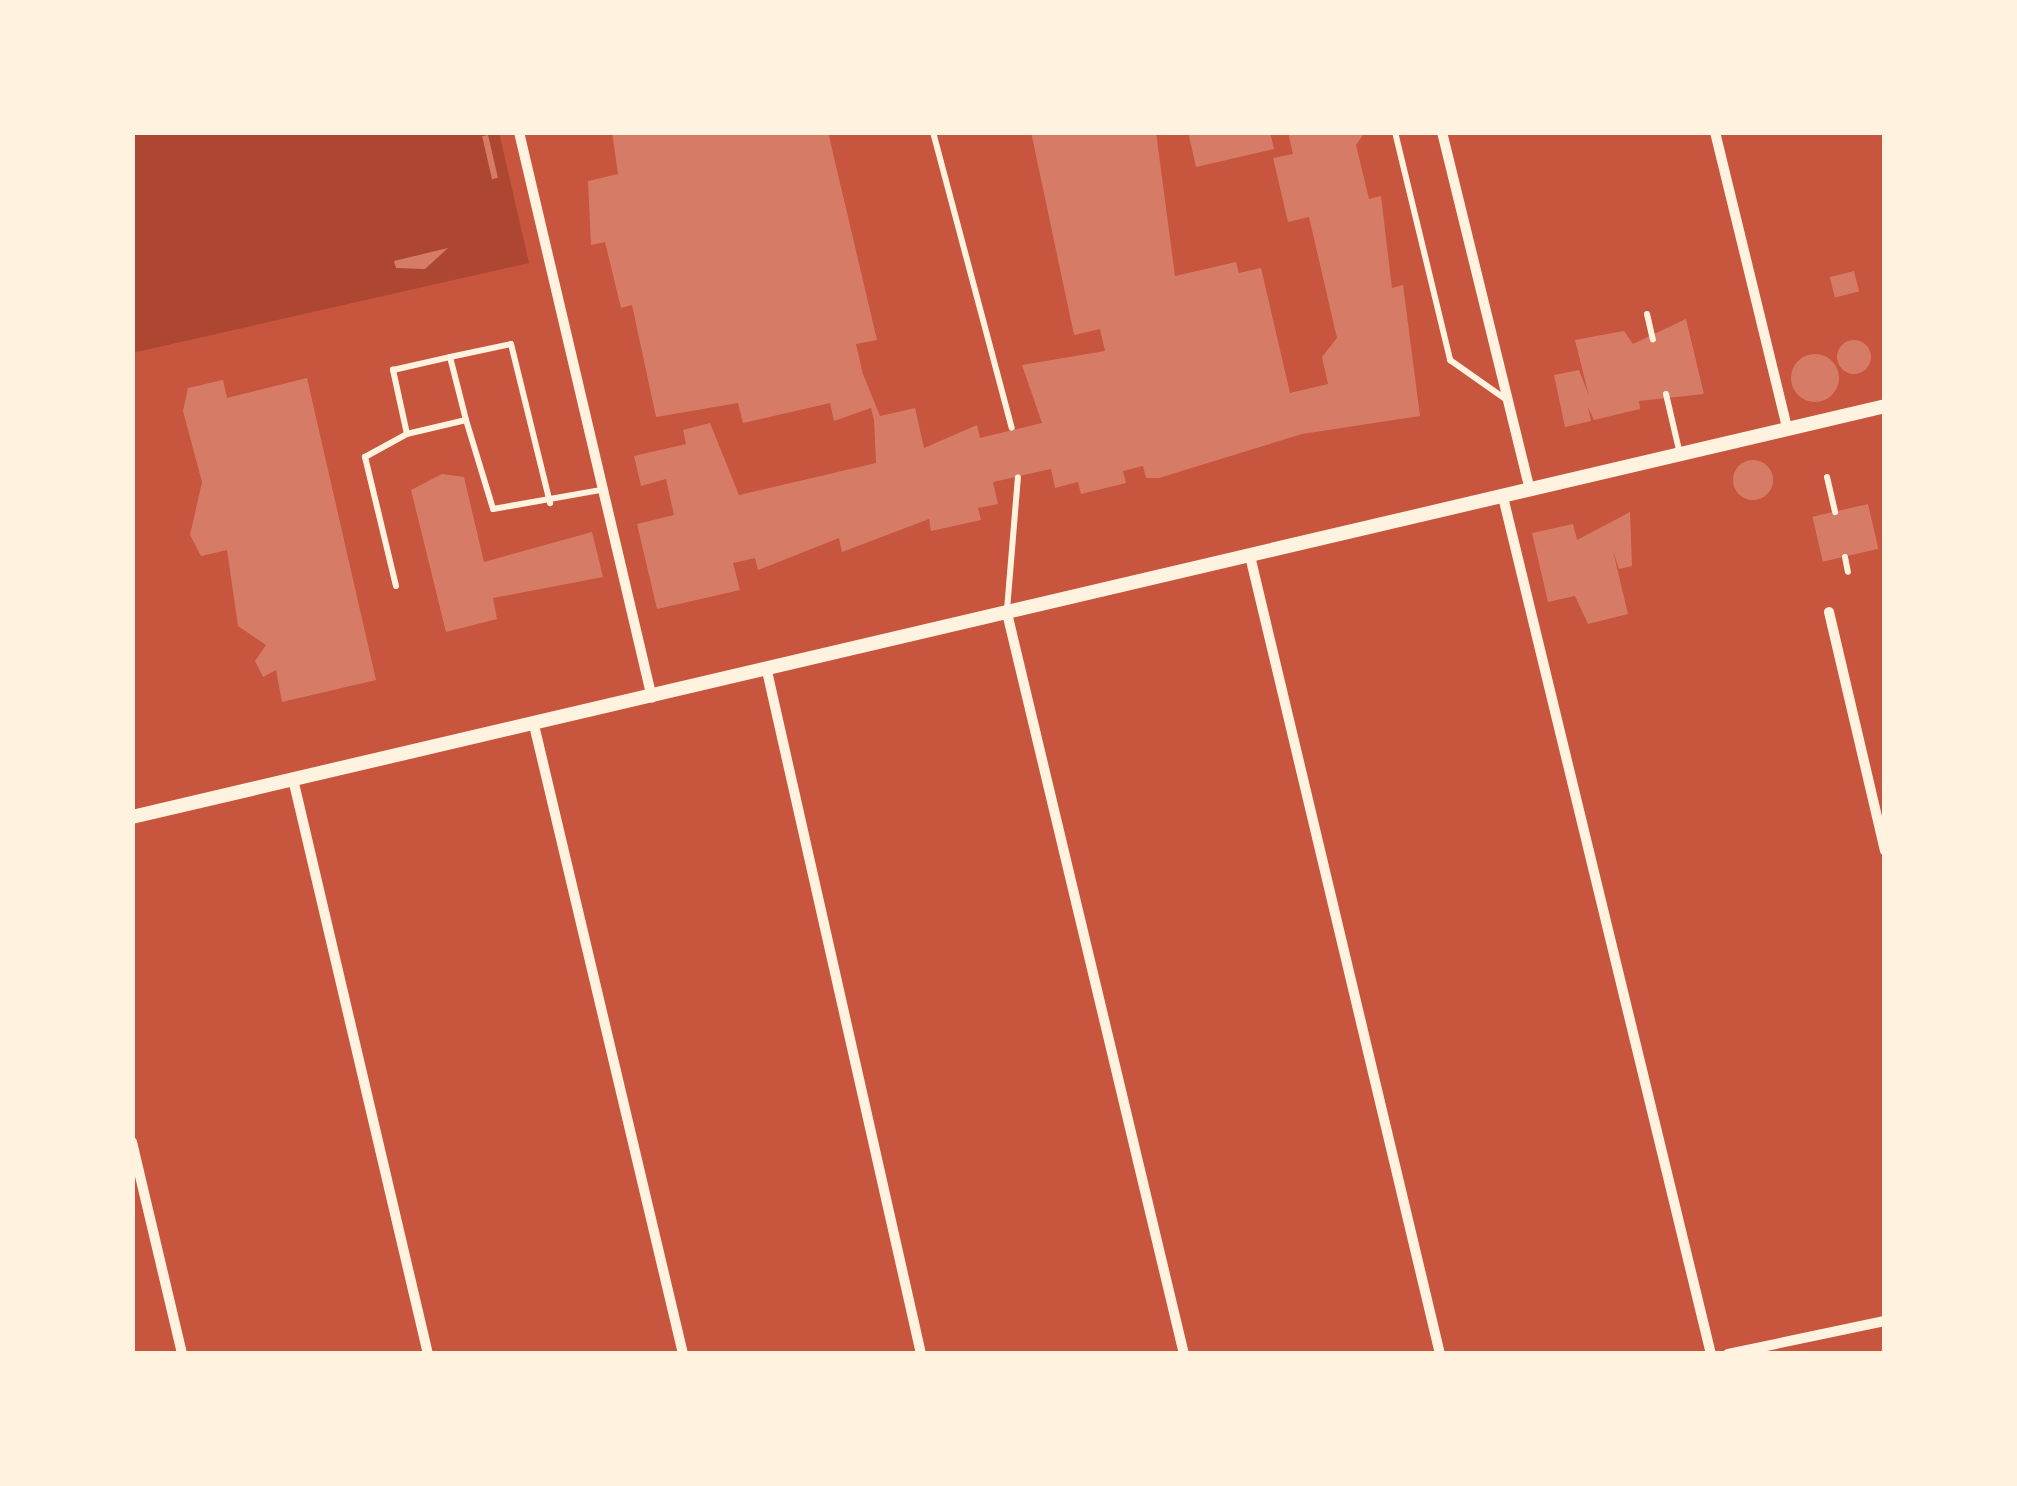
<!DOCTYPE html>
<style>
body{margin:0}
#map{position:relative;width:2017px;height:1486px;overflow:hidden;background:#c8553d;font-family:Spectral,serif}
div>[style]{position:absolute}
.green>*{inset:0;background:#ae4732}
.building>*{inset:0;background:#d67c66;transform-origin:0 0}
.round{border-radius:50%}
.service>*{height:6px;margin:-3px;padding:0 3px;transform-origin:3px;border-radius:3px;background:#fff3e0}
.minor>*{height:10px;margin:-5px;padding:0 5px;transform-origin:5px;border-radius:5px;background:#fff3e0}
.tertiary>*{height:14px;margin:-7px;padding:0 7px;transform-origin:7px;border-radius:7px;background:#fff3e0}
span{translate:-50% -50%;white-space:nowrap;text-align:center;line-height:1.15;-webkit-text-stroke:9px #fff3e0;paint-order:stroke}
.frame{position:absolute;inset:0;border:135px solid #fff3e0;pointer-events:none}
</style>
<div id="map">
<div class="green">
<div style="clip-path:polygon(132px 132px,499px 132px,529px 263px,132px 353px)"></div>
</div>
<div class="building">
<div style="clip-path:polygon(828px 132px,877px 340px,856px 344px,863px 374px,880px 416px,915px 408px,924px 448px,977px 425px,980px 438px,1042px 423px,1022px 365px,1105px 351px,1100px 329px,1074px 335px,1031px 132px,1156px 132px,1175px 276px,1236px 262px,1239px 273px,1261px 268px,1290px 393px,1328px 384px,1322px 357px,1337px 338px,1309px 217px,1288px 222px,1273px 158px,1293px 154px,1288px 132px,1365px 132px,1356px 145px,1369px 199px,1381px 196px,1392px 288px,1403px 285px,1420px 416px,1302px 434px,1159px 478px,1146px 478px,1143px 466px,1123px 471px,1126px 483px,1081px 494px,1078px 482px,1055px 488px,1051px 469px,993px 482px,998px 504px,978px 508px,981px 520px,931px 531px,929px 519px,842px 552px,839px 538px,758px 570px,755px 558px,733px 563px,740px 590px,657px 609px,637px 524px,674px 515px,666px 479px,641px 486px,634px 456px,686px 444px,683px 430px,710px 423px,739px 495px,876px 463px,874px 420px,871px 408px,834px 421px,830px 403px,743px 423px,738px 403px,656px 417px,632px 305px,621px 308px,605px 242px,591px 245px,588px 181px,618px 174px,612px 132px)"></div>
<div style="clip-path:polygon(1188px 132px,1270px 132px,1274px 149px,1196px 167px)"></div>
<div style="left:488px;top:135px;width:44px;height:6px;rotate:77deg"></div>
<div style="clip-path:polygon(448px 248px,425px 269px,396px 268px,394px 261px)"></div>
<div style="left:1854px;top:271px;width:21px;height:25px;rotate:76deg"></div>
<div style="clip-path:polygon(1686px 319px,1704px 394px,1639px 401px,1640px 409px,1594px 420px,1588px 407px,1591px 421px,1565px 427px,1554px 375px,1579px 370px,1589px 396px,1575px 340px,1624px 331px,1633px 344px)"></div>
<div class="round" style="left:1837px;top:340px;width:34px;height:34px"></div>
<div class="round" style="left:1791px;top:354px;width:48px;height:48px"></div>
<div style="clip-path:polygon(307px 378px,376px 680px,282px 702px,276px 670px,263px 677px,255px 661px,266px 645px,238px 626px,227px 550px,201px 556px,190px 535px,202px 482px,183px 411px,188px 388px,223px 380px,227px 398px)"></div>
<div class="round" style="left:1733px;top:460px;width:40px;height:40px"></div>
<div style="clip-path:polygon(442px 474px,464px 477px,484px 562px,592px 532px,603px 577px,493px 598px,497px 619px,446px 632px,411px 490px)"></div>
<div style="left:1868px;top:504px;width:46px;height:57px;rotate:77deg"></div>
<div style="clip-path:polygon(1630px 512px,1632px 566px,1619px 569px,1613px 551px,1628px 614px,1588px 624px,1575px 596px,1548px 602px,1532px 533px,1573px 524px,1577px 540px)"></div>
</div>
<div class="service">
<div style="left:933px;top:132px;width:306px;rotate:75.1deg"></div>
<div style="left:1395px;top:132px;width:235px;rotate:76.4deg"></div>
<div style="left:1450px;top:360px;width:66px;rotate:35.1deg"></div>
<div style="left:1647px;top:314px;width:26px;rotate:77deg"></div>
<div style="left:450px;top:357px;width:65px;rotate:75.7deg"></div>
<div style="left:466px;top:420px;width:61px;rotate:166.7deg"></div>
<div style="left:407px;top:434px;width:66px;rotate:-102.3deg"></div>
<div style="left:393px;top:370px;width:58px;rotate:-12.8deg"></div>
<div style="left:450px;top:357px;width:62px;rotate:-12deg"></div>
<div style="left:511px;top:344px;width:164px;rotate:76.2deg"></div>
<div style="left:1666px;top:394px;width:62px;rotate:76.9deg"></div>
<div style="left:466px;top:420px;width:93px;rotate:73.1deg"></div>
<div style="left:493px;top:509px;width:110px;rotate:-10deg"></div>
<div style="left:1827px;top:477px;width:36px;rotate:77deg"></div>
<div style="left:1845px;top:557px;width:15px;rotate:79deg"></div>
<div style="left:396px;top:586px;width:133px;rotate:-103.5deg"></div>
<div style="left:365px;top:457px;width:48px;rotate:-28.7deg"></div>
<div style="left:1007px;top:610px;width:133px;rotate:-85.3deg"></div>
</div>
<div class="minor">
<div style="left:519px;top:132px;width:581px;rotate:76.78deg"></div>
<div style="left:1442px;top:132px;width:369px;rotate:76.2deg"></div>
<div style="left:1715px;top:132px;width:305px;rotate:76.3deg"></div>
<div style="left:1503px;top:497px;width:882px;rotate:76.36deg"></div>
<div style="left:1250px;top:556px;width:820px;rotate:76.61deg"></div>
<div style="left:1829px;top:612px;width:245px;rotate:76.8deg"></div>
<div style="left:1007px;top:613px;width:762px;rotate:76.57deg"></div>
<div style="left:767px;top:671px;width:700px;rotate:77.29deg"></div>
<div style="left:534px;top:725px;width:646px;rotate:76.67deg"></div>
<div style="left:293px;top:779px;width:591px;rotate:76.79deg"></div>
<div style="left:132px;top:1142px;width:218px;rotate:76.7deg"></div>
<div style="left:1728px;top:1354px;width:160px;rotate:-11.9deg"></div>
</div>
<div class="tertiary">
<div style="left:132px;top:817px;width:1801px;rotate:-13.19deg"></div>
</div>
<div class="frame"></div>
</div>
